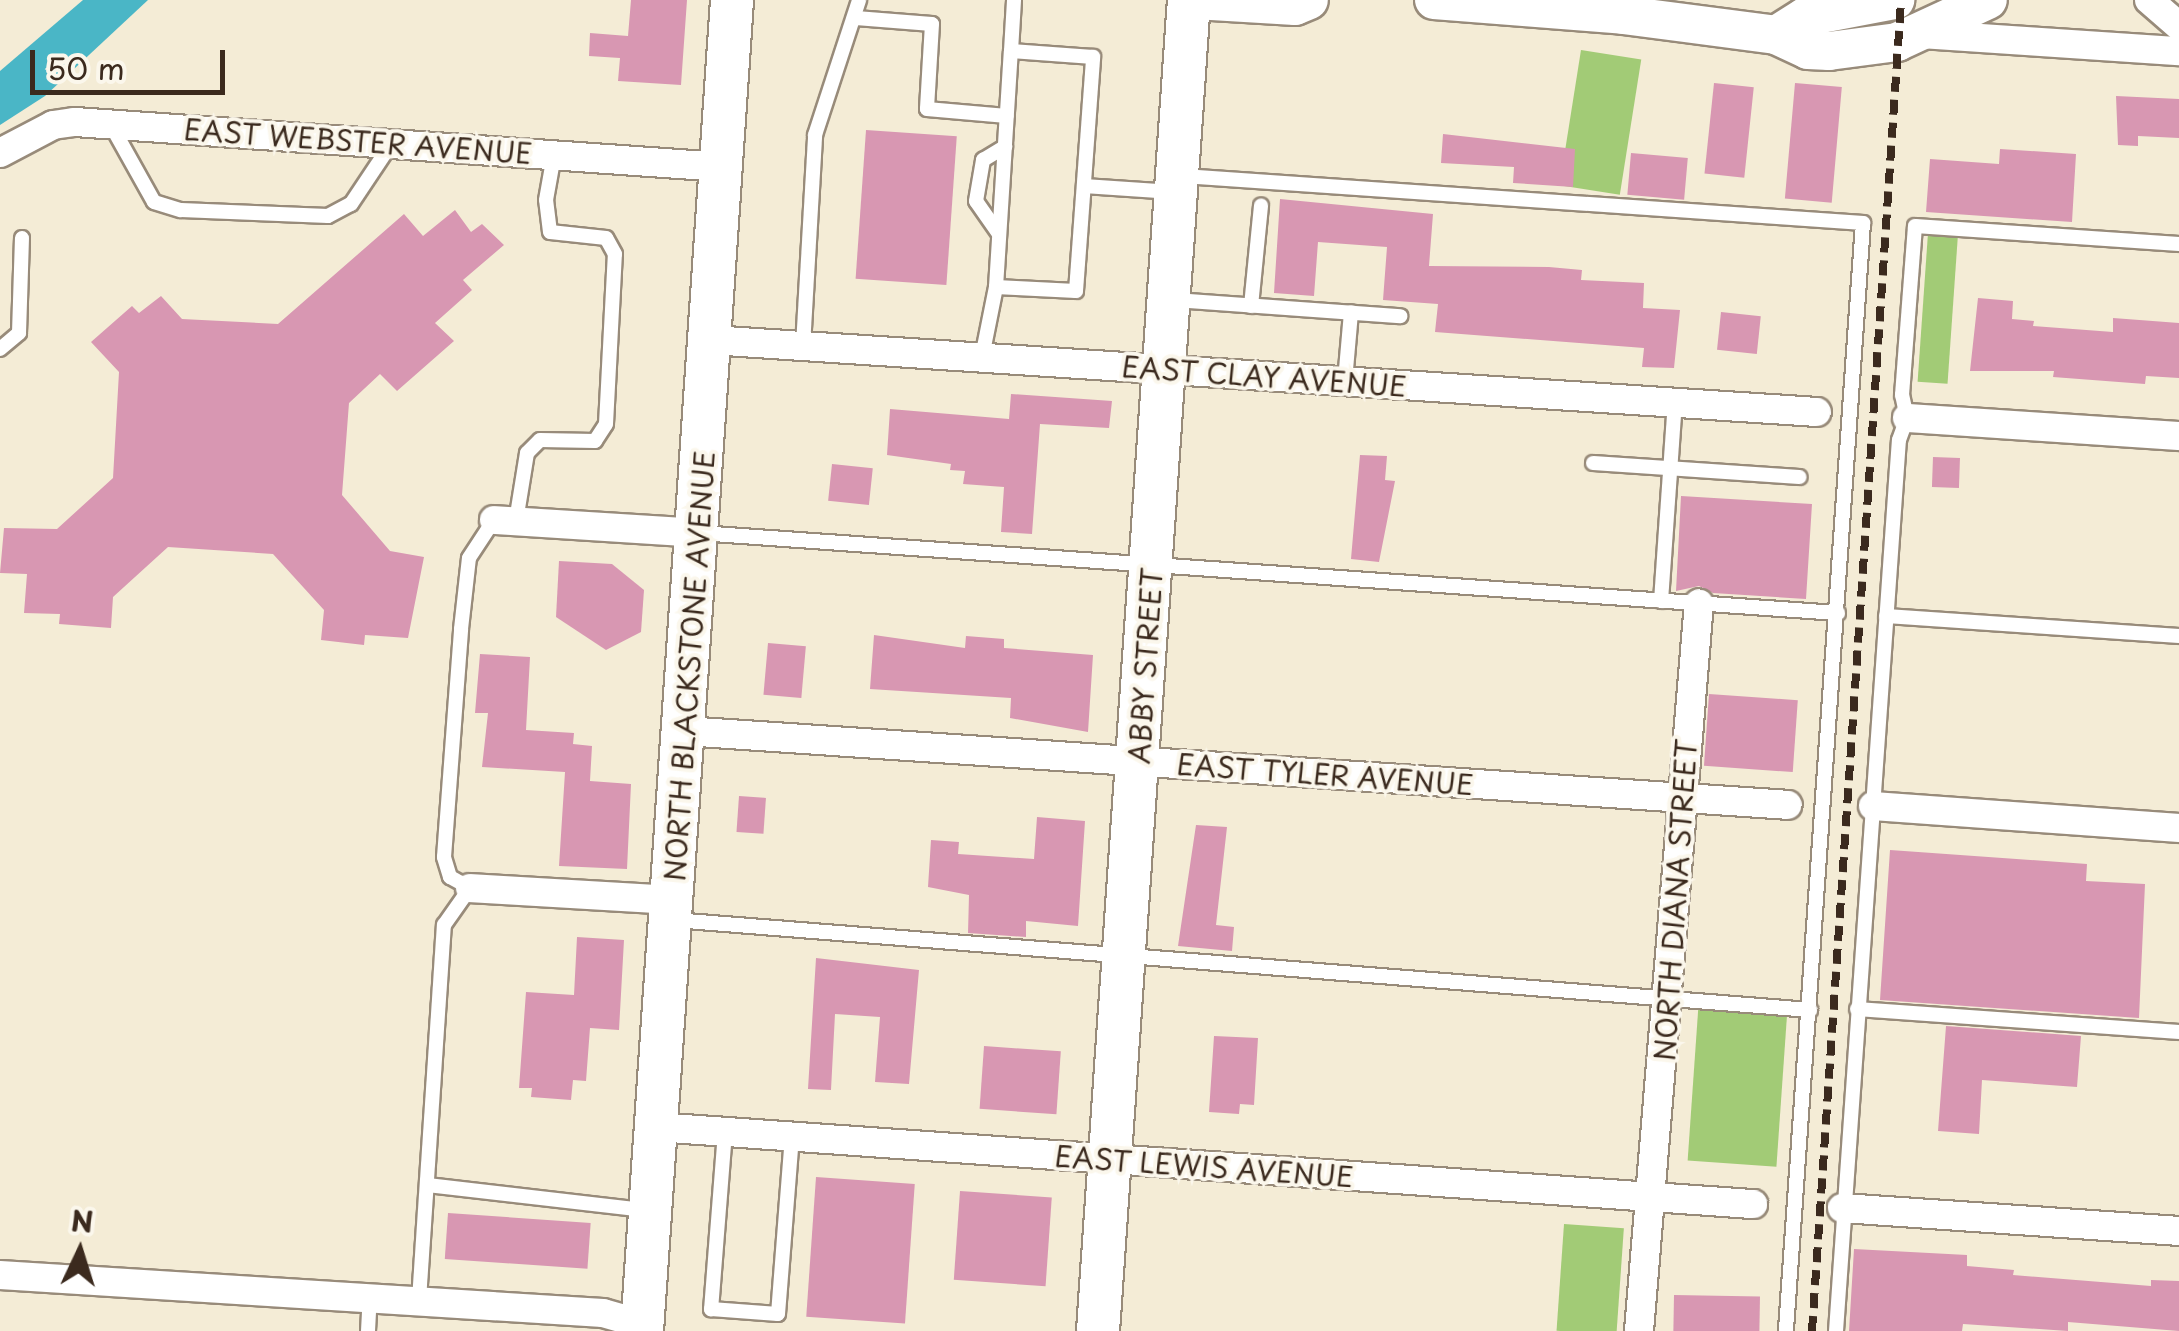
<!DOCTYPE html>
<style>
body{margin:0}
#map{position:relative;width:2179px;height:1331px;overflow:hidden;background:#f4ecd6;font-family:"Playpen Sans",sans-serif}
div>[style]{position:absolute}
.green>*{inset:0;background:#a2cb76;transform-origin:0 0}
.water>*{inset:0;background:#4ab6c6}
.building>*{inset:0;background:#d897b2;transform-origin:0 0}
.roads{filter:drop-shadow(2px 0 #988b7a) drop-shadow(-2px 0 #988b7a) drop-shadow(0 2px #988b7a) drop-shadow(0 -2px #988b7a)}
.lane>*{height:14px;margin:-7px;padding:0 7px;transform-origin:7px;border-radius:7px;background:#fff}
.street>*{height:28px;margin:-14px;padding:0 14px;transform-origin:14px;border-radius:14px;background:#fff}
.secondary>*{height:38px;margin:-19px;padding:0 19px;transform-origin:19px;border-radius:19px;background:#fff}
.primary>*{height:42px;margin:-21px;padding:0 21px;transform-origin:21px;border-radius:21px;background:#fff}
.rail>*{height:8px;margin-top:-4px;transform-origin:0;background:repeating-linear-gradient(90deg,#3b2a1e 0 15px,transparent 0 23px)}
span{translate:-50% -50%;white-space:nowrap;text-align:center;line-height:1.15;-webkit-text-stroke:8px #fbf7ec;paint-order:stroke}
.street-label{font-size:28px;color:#3b2a1e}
.north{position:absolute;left:30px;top:1201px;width:100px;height:100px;-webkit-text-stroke:8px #fbf7ec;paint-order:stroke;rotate:4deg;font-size:28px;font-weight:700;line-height:40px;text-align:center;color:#3b2a1e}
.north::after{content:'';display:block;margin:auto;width:35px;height:45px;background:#3b2a1e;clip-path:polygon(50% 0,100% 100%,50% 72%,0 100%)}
.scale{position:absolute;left:30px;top:50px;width:195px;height:45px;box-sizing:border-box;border:5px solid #3b2a1e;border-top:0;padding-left:12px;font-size:30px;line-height:35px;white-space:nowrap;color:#3b2a1e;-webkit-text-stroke:8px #fbf7ec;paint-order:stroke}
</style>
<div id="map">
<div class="green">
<div style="left:1581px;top:50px;width:61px;height:137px;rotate:9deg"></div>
<div style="left:1928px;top:233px;width:30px;height:149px;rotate:4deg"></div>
<div style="left:1699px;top:998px;width:89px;height:163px;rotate:4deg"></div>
<div style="left:1564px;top:1224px;width:60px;height:107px;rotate:4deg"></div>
</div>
<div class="water">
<div style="clip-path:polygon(83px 0,148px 0,45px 96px,0 125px,0 71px)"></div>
</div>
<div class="building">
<div style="clip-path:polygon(631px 0,687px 0,681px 85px,618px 81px,620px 58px,589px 56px,590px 33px,628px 36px)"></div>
<div style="left:1714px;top:83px;width:40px;height:91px;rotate:6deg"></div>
<div style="left:1795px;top:83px;width:47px;height:116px;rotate:5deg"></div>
<div style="clip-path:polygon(2116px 96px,2179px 99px,2179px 138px,2138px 136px,2138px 146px,2118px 145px)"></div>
<div style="left:866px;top:130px;width:91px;height:149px;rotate:4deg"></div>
<div style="clip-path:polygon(1443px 134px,1575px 149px,1573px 187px,1513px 183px,1514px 167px,1441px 163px)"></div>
<div style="clip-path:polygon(2000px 149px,2076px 154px,2072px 222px,1926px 212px,1930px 159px,1999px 164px)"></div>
<div style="left:1631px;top:153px;width:57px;height:42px;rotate:5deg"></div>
<div style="clip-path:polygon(1280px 199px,1433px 214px,1429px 266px,1549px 267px,1582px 270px,1581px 280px,1644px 283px,1643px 308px,1680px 310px,1674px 368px,1642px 367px,1644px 348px,1435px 332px,1438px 304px,1383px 300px,1387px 247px,1318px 242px,1314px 296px,1274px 293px)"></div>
<div style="clip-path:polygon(455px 210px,471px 232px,482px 224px,504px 245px,463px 280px,472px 290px,435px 323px,454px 341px,397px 391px,380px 374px,349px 403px,342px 495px,390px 551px,424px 557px,408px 638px,365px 635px,364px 645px,321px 640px,324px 610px,273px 554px,168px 547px,113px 597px,111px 628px,59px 624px,60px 614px,24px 613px,27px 574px,0 573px,4px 528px,57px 529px,113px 478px,119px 372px,91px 342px,132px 306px,139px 313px,161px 296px,182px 319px,278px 324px,404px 214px,423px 236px)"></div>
<div style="clip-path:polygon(1978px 298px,2013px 301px,2012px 319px,2034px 321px,2033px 326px,2113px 332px,2113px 318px,2179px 323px,2179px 378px,2146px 376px,2145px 384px,2053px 377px,2054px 371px,1970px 371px)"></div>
<div style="left:1721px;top:312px;width:40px;height:38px;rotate:6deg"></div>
<div style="clip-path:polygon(1011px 394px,1112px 401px,1109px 428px,1040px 424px,1032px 534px,1001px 532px,1004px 487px,963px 484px,965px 471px,950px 470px,951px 464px,887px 455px,890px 409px,1009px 419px)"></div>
<div style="clip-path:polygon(1360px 455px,1387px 456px,1385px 480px,1395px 481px,1379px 562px,1351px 559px)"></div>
<div style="left:1933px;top:457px;width:27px;height:30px;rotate:2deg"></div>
<div style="left:832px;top:464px;width:41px;height:37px;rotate:6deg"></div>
<div style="clip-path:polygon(1681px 496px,1812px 504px,1806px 599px,1713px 593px,1699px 586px,1676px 591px)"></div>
<div style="clip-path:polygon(559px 561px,612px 564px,644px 590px,641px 632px,606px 650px,556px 617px)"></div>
<div style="clip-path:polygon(874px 635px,965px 648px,966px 636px,1004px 639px,1004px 648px,1093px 655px,1088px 732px,1010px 718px,1011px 698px,870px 689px)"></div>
<div style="left:768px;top:643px;width:38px;height:52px;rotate:5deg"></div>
<div style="clip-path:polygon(480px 654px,530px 657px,526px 730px,574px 733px,573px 744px,592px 746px,590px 781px,631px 784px,627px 869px,559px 866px,565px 772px,482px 767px,488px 713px,475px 713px)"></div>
<div style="left:1709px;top:694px;width:89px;height:72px;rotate:4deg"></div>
<div style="left:739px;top:796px;width:27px;height:36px;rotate:4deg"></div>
<div style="clip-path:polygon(1037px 817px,1085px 821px,1078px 926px,1026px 921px,1026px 937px,968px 933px,969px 895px,928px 887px,931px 840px,959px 842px,958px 854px,1034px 859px)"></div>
<div style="clip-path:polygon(1196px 825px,1227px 827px,1216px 925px,1234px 927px,1232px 951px,1178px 946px)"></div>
<div style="clip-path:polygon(1890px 850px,2087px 864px,2086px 881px,2145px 884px,2139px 1018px,1880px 1000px)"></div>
<div style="clip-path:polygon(577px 937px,624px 940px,619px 1030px,590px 1028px,586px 1081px,573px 1080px,571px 1100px,531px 1097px,532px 1088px,519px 1088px,526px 992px,574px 995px)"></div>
<div style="clip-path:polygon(816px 958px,919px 970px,909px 1084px,875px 1082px,880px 1017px,835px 1014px,831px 1090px,808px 1089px)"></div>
<div style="clip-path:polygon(1946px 1026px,2081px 1036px,2077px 1087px,1982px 1080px,1979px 1134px,1938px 1131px)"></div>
<div style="clip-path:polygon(1214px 1036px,1258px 1038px,1254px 1105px,1240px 1104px,1239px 1114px,1209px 1112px)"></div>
<div style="left:984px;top:1046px;width:77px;height:63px;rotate:4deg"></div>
<div style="left:816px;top:1177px;width:99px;height:140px;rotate:4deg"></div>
<div style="left:960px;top:1191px;width:92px;height:89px;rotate:4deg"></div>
<div style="left:448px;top:1213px;width:143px;height:46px;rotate:4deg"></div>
<div style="clip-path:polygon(1854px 1249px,1967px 1255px,1967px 1266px,2014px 1270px,2013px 1275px,2151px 1286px,2151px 1280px,2179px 1281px,2179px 1331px,2068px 1322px,2068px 1331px,1963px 1324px,1962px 1331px,1849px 1331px)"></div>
<div style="left:1674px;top:1295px;width:86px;height:36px;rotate:1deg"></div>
</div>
<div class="roads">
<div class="lane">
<div style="left:856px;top:18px;width:76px;rotate:4.5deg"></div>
<div style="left:932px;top:24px;width:85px;rotate:93.4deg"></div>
<div style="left:927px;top:109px;width:80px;rotate:5deg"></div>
<div style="left:111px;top:125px;width:88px;rotate:60.8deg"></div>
<div style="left:154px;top:202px;width:28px;rotate:17deg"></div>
<div style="left:181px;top:210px;width:147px;rotate:2.3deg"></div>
<div style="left:328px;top:216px;width:26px;rotate:-28deg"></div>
<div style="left:351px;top:204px;width:72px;rotate:-56.3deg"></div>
<div style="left:1183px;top:176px;width:682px;rotate:3.95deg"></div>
<div style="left:1863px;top:223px;width:1111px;rotate:93.98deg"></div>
<div style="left:1084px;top:186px;width:89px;rotate:3.9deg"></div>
<div style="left:999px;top:234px;width:40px;rotate:-124.9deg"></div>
<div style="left:976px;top:201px;width:42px;rotate:-80.3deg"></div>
<div style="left:983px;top:160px;width:26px;rotate:-31deg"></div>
<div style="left:996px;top:287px;width:236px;rotate:-86.4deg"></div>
<div style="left:1175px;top:300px;width:226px;rotate:4.1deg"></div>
<div style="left:1251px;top:306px;width:101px;rotate:-84.3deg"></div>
<div style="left:803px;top:346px;width:211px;rotate:-86.7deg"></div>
<div style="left:815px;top:135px;width:142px;rotate:-71.9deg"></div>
<div style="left:0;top:349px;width:25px;rotate:-40deg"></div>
<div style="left:19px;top:333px;width:95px;rotate:-88.2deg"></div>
<div style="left:982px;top:357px;width:71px;rotate:-78.7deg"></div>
<div style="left:996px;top:287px;width:80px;rotate:2.9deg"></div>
<div style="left:1076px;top:291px;width:235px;rotate:-85.8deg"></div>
<div style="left:1093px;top:57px;width:82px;rotate:-175.8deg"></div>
<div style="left:1011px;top:51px;width:51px;rotate:-86.6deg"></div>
<div style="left:1345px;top:381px;width:69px;rotate:-85deg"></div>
<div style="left:1593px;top:463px;width:207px;rotate:3.9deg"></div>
<div style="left:516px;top:521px;width:69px;rotate:-80.8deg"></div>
<div style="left:527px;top:453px;width:18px;rotate:-45deg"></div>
<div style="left:540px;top:440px;width:55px;rotate:1deg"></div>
<div style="left:595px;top:441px;width:20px;rotate:-57deg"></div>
<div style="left:606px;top:424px;width:170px;rotate:-87deg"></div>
<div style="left:615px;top:254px;width:18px;rotate:-119deg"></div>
<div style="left:606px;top:238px;width:56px;rotate:-173.9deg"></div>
<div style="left:550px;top:232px;width:32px;rotate:-97deg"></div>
<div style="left:546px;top:200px;width:46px;rotate:-79.9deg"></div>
<div style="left:699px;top:533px;width:1142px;rotate:4.02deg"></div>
<div style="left:1661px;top:601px;width:198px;rotate:-86deg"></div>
<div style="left:1886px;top:616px;width:294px;rotate:3.9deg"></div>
<div style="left:674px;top:920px;width:1140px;rotate:4.53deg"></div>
<div style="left:1857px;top:1009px;width:323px;rotate:4.1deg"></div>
<div style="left:725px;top:1132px;width:178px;rotate:94.5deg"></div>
<div style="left:711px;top:1309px;width:67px;rotate:4.3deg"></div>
<div style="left:778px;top:1314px;width:178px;rotate:-85.5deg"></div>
<div style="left:428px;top:1185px;width:218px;rotate:6.6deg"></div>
<div style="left:419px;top:1300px;width:376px;rotate:-86.2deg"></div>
<div style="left:444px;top:925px;width:45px;rotate:-54.9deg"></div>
<div style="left:470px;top:888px;width:23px;rotate:-151deg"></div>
<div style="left:450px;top:877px;width:21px;rotate:-107deg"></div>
<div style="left:444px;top:857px;width:229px;rotate:-85.7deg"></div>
<div style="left:461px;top:629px;width:71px;rotate:-83.6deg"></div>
<div style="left:469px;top:558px;width:45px;rotate:-56.7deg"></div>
<div style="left:368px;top:1331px;width:34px;rotate:-87deg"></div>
<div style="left:1836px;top:1331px;width:893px;rotate:-85.96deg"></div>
<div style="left:1899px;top:440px;width:23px;rotate:-70deg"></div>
<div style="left:1907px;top:418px;width:24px;rotate:-102deg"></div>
<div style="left:1902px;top:395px;width:169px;rotate:-85.6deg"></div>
<div style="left:1915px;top:226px;width:265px;rotate:3.9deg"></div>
</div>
<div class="street">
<div style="left:2149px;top:0;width:40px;rotate:41deg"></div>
<div style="left:1921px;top:34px;width:259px;rotate:3.8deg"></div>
<div style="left:0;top:153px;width:60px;rotate:-27.8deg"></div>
<div style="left:53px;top:125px;width:22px;rotate:-8deg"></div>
<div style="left:75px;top:122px;width:649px;rotate:3.98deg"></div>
<div style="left:710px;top:340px;width:1109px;rotate:3.72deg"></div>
<div style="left:1907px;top:418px;width:273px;rotate:3.8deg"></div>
<div style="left:494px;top:520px;width:204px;rotate:3.6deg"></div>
<div style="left:684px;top:731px;width:1106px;rotate:3.83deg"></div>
<div style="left:1873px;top:806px;width:307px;rotate:4.1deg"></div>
<div style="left:470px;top:888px;width:202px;rotate:3.4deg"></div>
<div style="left:656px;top:1127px;width:1100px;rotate:4.02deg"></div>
<div style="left:1842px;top:1208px;width:338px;rotate:3.9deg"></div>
<div style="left:0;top:1275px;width:604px;rotate:3.61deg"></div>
<div style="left:603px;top:1313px;width:41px;rotate:15.8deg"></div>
<div style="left:1639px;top:1331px;width:730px;rotate:-85.29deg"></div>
</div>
<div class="secondary">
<div style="left:1195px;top:0;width:100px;rotate:3.4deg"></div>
<div style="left:1295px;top:6px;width:15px;rotate:-23deg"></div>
<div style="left:1434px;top:0;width:190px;rotate:4.5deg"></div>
<div style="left:1623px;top:15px;width:154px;rotate:7.4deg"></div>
<div style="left:1776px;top:35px;width:35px;rotate:25deg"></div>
<div style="left:1808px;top:50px;width:21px;rotate:3deg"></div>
<div style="left:1829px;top:51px;width:69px;rotate:-7.5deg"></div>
<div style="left:1897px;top:42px;width:100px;rotate:-24.8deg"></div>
<div style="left:1776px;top:35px;width:34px;rotate:-32deg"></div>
<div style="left:1805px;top:17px;width:92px;rotate:-10.7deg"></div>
</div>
<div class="primary">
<div style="left:642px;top:1331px;width:1334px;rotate:-86.13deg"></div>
<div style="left:1098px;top:1331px;width:1334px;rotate:-86.09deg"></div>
</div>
</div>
<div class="rail">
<div style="left:1812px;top:1331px;width:1334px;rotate:-86.17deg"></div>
</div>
<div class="street-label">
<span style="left:358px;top:141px;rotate:4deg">EAST WEBSTER AVENUE</span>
<span style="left:1264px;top:376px;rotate:4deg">EAST CLAY AVENUE</span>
<span style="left:689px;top:666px;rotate:-86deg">NORTH BLACKSTONE AVENUE</span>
<span style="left:1145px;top:666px;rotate:-86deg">ABBY STREET</span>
<span style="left:1325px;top:774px;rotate:4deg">EAST TYLER AVENUE</span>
<span style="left:1675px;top:900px;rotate:-86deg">NORTH DIANA STREET</span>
<span style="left:1204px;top:1166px;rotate:4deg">EAST LEWIS AVENUE</span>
</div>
<div class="north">N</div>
<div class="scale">50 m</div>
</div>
